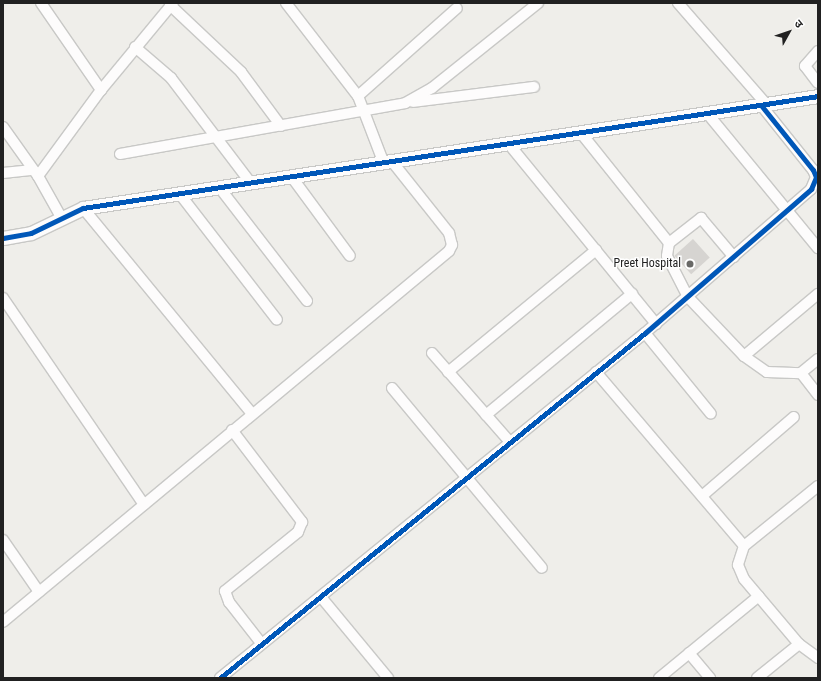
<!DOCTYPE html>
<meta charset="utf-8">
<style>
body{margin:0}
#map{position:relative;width:821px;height:681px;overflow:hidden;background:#efeeea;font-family:"Roboto Condensed","Noto Sans Devanagari",sans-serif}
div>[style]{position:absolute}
.building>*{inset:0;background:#d6d4d1;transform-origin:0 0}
.roads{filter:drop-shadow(1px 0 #c8c8c6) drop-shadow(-1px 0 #c8c8c6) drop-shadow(0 1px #c8c8c6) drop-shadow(0 -1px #c8c8c6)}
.minor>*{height:10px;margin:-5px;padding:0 5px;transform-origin:5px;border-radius:5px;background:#fdfcfc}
.tertiary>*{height:13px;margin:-6.5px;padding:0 6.5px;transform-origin:6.5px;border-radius:6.5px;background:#fdfcfc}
.cycleway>*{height:5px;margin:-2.5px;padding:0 2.5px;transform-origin:2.5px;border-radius:2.5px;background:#0057b8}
.dots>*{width:11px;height:11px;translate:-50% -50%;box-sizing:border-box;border:2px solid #fff;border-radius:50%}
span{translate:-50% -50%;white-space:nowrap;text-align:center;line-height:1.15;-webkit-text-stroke:3px #fff;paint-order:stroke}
.poi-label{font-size:12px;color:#212121}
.right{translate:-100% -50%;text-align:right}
.frame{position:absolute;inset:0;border:4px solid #212121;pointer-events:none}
.north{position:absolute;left:769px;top:12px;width:40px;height:40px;-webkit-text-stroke:3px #fff;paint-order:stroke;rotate:50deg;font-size:11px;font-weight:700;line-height:16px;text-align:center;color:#212121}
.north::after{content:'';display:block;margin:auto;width:14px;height:18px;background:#212121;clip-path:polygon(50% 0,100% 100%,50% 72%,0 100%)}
</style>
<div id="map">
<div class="building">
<div style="left:693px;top:239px;width:25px;height:25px;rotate:48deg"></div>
</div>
<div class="roads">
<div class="minor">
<div style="left:41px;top:3px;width:106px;rotate:55.4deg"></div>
<div style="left:286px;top:3px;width:118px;rotate:52.3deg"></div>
<div style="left:358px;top:96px;width:70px;rotate:69deg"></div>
<div style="left:678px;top:3px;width:134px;rotate:48.9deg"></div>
<div style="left:170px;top:5px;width:98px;rotate:43.3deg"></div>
<div style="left:241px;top:72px;width:67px;rotate:53.5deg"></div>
<div style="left:135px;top:47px;width:48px;rotate:40.7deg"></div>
<div style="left:171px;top:78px;width:131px;rotate:52.8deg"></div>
<div style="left:818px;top:51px;width:20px;rotate:131deg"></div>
<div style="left:805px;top:66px;width:21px;rotate:53deg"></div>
<div style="left:358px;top:96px;width:132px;rotate:-41.6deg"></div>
<div style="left:413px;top:102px;width:122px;rotate:-7.1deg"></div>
<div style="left:707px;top:113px;width:175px;rotate:50.6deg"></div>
<div style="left:3px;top:127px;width:60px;rotate:54.5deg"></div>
<div style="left:38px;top:176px;width:47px;rotate:60.7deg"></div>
<div style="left:581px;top:133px;width:141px;rotate:51.3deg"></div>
<div style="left:669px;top:243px;width:41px;rotate:-38deg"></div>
<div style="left:701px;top:218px;width:51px;rotate:49.8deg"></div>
<div style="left:508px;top:143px;width:234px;rotate:50.7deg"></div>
<div style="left:120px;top:154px;width:290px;rotate:-10.1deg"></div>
<div style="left:405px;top:103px;width:31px;rotate:-29deg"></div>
<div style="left:432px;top:88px;width:136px;rotate:-38.7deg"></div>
<div style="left:3px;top:173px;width:30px;rotate:-6deg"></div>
<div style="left:38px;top:176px;width:107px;rotate:-53.8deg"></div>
<div style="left:101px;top:90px;width:113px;rotate:-50.4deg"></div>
<div style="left:291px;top:176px;width:99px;rotate:53.6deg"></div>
<div style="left:219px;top:187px;width:144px;rotate:52.3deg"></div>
<div style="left:179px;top:193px;width:160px;rotate:52.3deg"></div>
<div style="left:83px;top:208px;width:266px;rotate:50.6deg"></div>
<div style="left:669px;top:243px;width:13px;rotate:99deg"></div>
<div style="left:667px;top:256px;width:46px;rotate:62.9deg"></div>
<div style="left:688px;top:297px;width:81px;rotate:46.5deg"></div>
<div style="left:744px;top:356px;width:28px;rotate:35deg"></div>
<div style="left:767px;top:372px;width:34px;rotate:2deg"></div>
<div style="left:3px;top:298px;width:250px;rotate:55.7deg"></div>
<div style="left:645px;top:333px;width:104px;rotate:50.8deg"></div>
<div style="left:432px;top:353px;width:118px;rotate:48.8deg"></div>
<div style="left:744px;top:356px;width:97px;rotate:-40deg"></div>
<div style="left:818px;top:359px;width:22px;rotate:141deg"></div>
<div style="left:801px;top:373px;width:28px;rotate:52deg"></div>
<div style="left:448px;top:372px;width:192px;rotate:-39.5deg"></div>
<div style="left:596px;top:372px;width:228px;rotate:49.6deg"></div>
<div style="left:392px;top:388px;width:234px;rotate:50.2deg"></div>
<div style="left:486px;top:415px;width:190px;rotate:-39.7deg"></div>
<div style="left:232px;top:430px;width:116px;rotate:52.7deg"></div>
<div style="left:302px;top:522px;width:11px;rotate:112deg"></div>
<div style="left:298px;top:532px;width:94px;rotate:141.1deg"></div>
<div style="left:225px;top:591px;width:12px;rotate:70deg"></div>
<div style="left:229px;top:602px;width:52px;rotate:52deg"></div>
<div style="left:818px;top:486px;width:95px;rotate:141deg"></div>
<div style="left:744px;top:546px;width:20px;rotate:108deg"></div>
<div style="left:738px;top:565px;width:15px;rotate:67deg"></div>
<div style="left:744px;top:579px;width:85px;rotate:49.8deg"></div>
<div style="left:799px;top:644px;width:24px;rotate:36deg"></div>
<div style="left:702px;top:496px;width:121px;rotate:-40.7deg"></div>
<div style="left:3px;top:540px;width:63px;rotate:55.3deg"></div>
<div style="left:321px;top:597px;width:105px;rotate:50.4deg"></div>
<div style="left:3px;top:622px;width:580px;rotate:-39.75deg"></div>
<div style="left:449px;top:251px;width:7px;rotate:-63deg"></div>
<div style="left:452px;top:245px;width:12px;rotate:-104deg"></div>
<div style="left:449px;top:233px;width:93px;rotate:-128.5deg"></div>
<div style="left:689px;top:653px;width:33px;rotate:50deg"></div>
<div style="left:220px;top:678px;width:547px;rotate:-39.07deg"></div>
<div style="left:645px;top:333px;width:220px;rotate:-40.9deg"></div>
<div style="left:811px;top:189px;width:13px;rotate:-67deg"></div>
<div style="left:816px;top:177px;width:8px;rotate:-113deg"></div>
<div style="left:813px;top:170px;width:83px;rotate:-128.7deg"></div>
<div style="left:659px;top:678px;width:129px;rotate:-39.4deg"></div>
<div style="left:757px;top:678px;width:54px;rotate:-39deg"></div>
</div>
<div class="tertiary">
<div style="left:3px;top:238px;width:28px;rotate:-10deg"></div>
<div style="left:31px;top:233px;width:58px;rotate:-25.7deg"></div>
<div style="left:83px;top:208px;width:743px;rotate:-8.66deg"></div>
</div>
</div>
<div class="cycleway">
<div style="left:3px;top:238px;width:28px;rotate:-10deg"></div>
<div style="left:31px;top:233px;width:58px;rotate:-25.7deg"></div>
<div style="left:83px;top:208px;width:743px;rotate:-8.66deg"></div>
<div style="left:220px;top:678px;width:547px;rotate:-39.07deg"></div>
<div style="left:645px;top:333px;width:220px;rotate:-40.9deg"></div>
<div style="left:811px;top:189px;width:13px;rotate:-67deg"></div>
<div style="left:816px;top:177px;width:8px;rotate:-113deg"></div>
<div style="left:813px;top:170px;width:83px;rotate:-128.7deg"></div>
</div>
<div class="dots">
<div style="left:690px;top:264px;background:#696967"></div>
</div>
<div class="poi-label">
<span class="right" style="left:681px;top:264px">Preet Hospital</span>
</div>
<div class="frame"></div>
<div class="north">उ</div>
</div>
